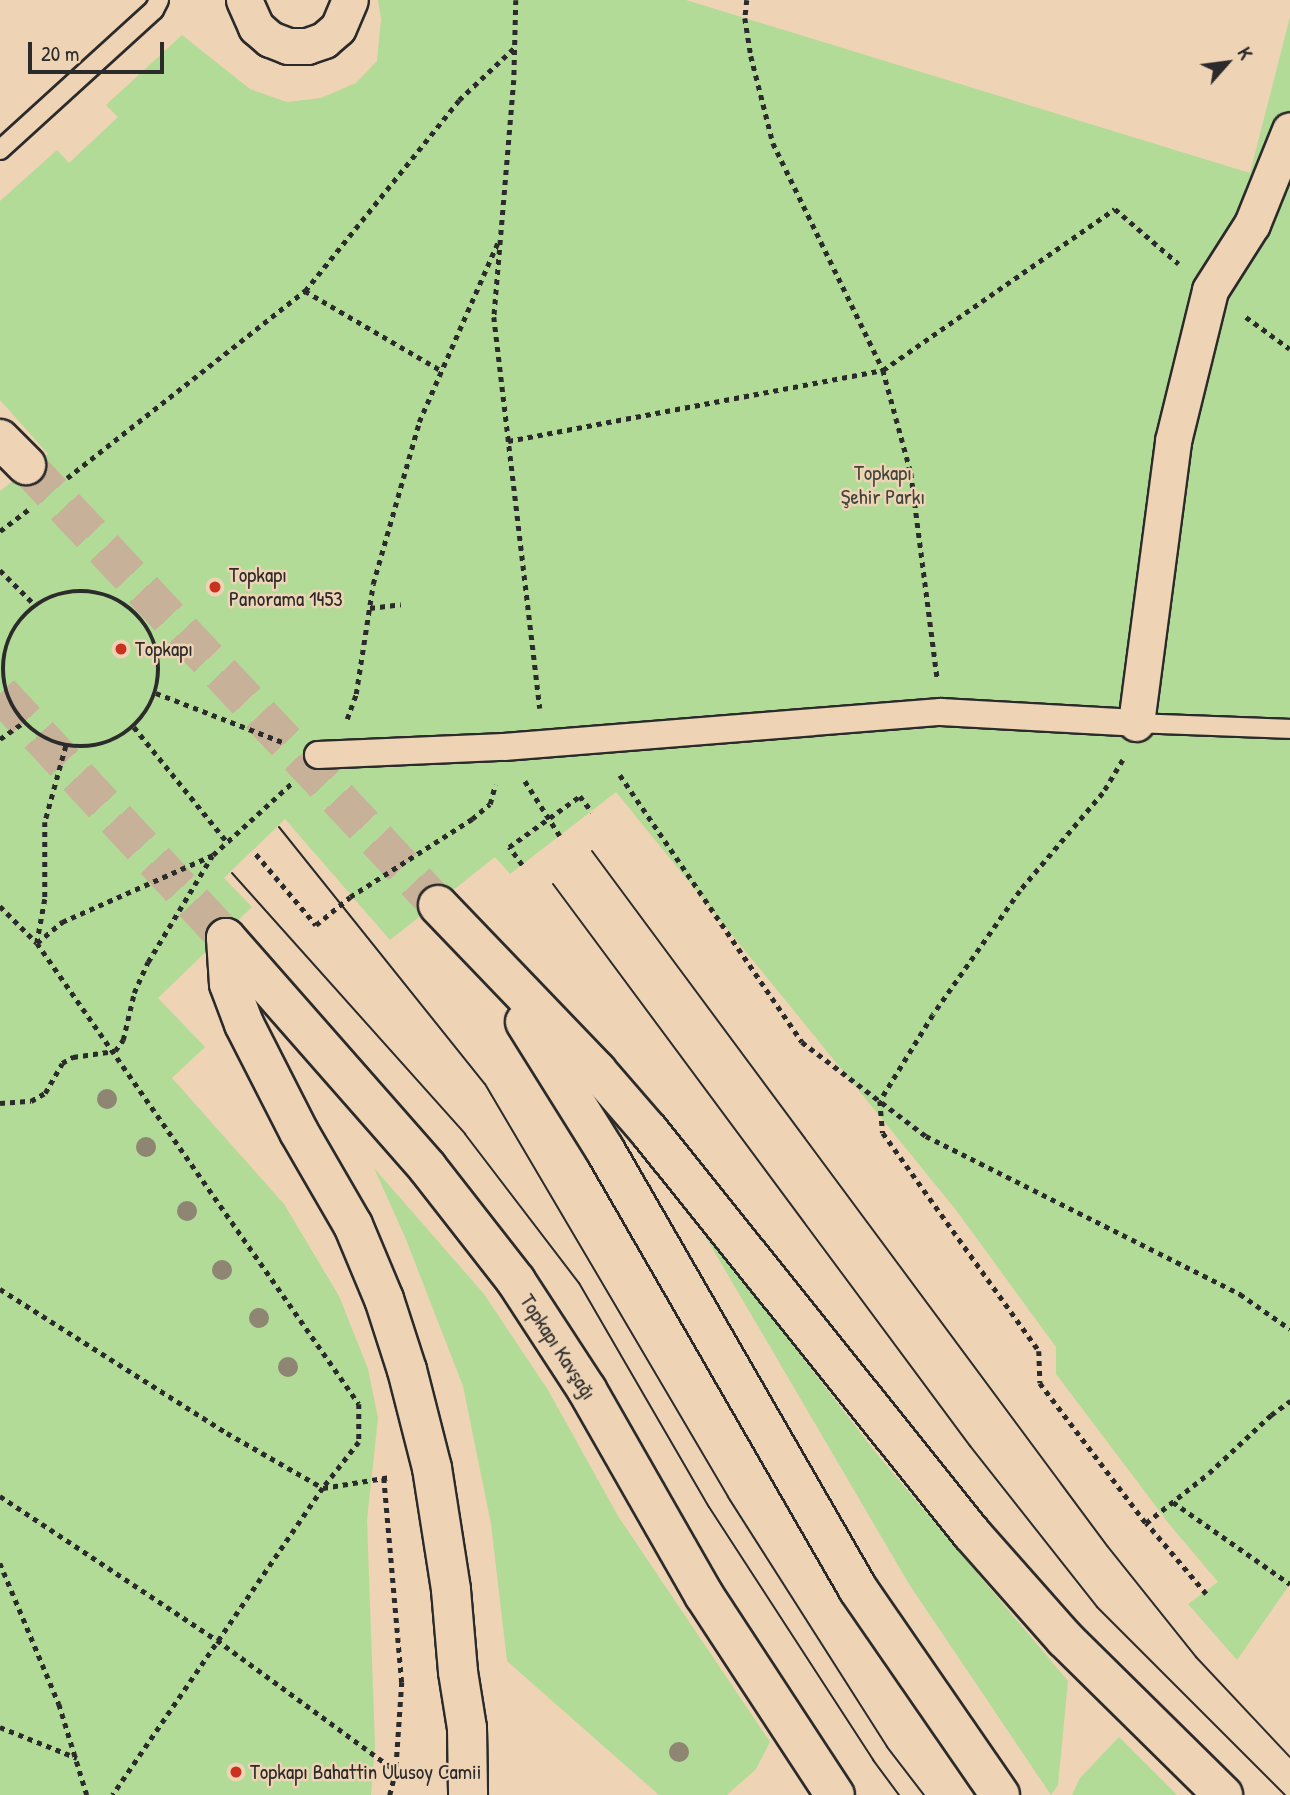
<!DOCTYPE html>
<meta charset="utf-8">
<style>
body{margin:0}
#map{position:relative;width:1290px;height:1795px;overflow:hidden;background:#eed3b5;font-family:"Patrick Hand",sans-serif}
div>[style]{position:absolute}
.green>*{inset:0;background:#b2db97}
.primary-tunnel>*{height:38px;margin-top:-19px;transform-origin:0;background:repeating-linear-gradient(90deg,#c7b199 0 38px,transparent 0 57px)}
.path>*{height:4.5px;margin-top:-2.25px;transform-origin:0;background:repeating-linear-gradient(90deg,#2b2b2b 0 5px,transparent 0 10px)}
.path>.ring{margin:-2.25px;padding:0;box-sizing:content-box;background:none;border:4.5px solid #2b2b2b;border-radius:50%}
.roads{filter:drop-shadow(2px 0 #2b2b2b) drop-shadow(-2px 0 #2b2b2b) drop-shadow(0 2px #2b2b2b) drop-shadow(0 -2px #2b2b2b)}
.service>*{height:18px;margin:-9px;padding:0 9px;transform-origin:9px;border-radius:9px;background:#eed3b5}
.pedestrian>*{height:26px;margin:-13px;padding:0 13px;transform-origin:13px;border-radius:13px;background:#eed3b5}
.minor>*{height:35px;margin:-17.5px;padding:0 17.5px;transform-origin:17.5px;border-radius:17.5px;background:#eed3b5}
.primary>*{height:38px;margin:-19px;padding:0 19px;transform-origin:19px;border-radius:19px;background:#eed3b5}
.tram>*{height:2px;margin:-1px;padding:0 1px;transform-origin:1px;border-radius:1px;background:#2b2b2b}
.path-bridge>*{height:4.5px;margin-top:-2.25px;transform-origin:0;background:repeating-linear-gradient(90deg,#2b2b2b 0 5px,transparent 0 10px)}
.trees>*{width:20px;height:20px;margin:-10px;border-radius:50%;background:#8e8572}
.dots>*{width:19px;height:19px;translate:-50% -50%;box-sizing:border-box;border:4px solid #eed3b5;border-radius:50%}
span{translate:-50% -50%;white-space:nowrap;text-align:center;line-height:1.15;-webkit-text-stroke:5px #eed3b5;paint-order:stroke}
.park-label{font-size:21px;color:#3f453b}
.poi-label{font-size:21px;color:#2b2b2b}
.left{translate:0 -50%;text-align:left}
.street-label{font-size:21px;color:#2b2b2b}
.north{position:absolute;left:1192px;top:28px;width:70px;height:70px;-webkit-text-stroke:5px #eed3b5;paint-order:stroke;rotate:62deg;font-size:19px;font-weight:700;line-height:28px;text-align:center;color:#2b2b2b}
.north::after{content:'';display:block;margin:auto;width:24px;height:32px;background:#2b2b2b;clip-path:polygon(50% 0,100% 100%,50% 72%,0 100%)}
.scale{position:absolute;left:28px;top:42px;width:136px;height:32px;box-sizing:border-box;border:4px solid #2b2b2b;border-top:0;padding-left:9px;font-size:21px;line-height:24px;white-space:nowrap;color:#2b2b2b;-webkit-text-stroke:5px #eed3b5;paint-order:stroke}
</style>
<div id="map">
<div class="green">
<div style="clip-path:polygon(378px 0,686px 0,1250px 173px,1290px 17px,1290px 1584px,1237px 1660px,1188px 1604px,1218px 1582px,1170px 1525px,1056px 1374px,1056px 1347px,956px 1210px,616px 792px,510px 874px,495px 857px,390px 940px,285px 819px,224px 878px,252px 907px,158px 998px,205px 1047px,172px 1078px,284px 1204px,339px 1296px,368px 1369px,378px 1418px,367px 1520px,375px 1745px,371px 1795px,0 1795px,0 491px,48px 454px,0 400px,0 201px,57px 150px,69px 163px,118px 117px,106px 105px,182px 35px,250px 89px,287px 102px,321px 98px,356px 83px,377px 61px,381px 19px)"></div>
<div style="clip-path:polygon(374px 1168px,484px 1294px,548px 1390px,618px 1516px,770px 1742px,756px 1769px,727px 1795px,659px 1795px,507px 1661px,491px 1524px,463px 1386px,405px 1237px)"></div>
<div style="clip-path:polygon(694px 1217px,876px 1453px,1068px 1681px,1058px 1785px,1051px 1795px,909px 1584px)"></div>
<div style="clip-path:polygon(1119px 1737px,1177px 1795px,1072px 1795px,1080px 1778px)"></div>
</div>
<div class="primary-tunnel">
<div style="left:26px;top:465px;width:603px;rotate:46.88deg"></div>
<div style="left:0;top:693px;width:333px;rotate:47.3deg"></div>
</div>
<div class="path">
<div style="left:516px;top:0;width:80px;rotate:91.4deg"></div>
<div style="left:514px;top:80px;width:238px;rotate:94.8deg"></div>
<div style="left:494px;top:317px;width:394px;rotate:83.3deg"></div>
<div style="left:747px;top:0;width:18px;rotate:96deg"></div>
<div style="left:745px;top:18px;width:38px;rotate:81deg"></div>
<div style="left:751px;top:56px;width:90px;rotate:75.8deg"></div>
<div style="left:773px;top:143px;width:252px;rotate:64.1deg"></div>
<div style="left:883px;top:370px;width:107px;rotate:74.8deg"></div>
<div style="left:911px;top:473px;width:206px;rotate:82.7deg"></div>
<div style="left:305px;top:291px;width:156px;rotate:30.3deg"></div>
<div style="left:1246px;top:317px;width:54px;rotate:36deg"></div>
<div style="left:508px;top:441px;width:382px;rotate:-10.7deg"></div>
<div style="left:883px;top:370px;width:282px;rotate:-34.8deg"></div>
<div style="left:1115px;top:209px;width:84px;rotate:40.7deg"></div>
<div style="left:67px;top:478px;width:303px;rotate:-38.2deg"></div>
<div style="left:305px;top:291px;width:245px;rotate:-51.1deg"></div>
<div style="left:459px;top:100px;width:76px;rotate:-43.4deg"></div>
<div style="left:0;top:531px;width:38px;rotate:-37deg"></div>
<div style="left:0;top:570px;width:49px;rotate:45deg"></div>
<div class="ring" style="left:3px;top:591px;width:151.5px;height:151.5px"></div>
<div style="left:370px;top:608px;width:31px;rotate:-7deg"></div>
<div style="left:156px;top:693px;width:138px;rotate:21.2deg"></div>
<div style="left:347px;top:719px;width:27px;rotate:-70deg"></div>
<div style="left:356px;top:694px;width:111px;rotate:-81.2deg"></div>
<div style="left:373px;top:584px;width:168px;rotate:-74.1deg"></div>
<div style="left:419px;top:422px;width:197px;rotate:-66.3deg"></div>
<div style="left:134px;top:727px;width:148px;rotate:51deg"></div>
<div style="left:0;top:739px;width:29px;rotate:-35deg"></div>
<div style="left:66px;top:746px;width:79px;rotate:105.4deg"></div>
<div style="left:45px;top:822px;width:77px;rotate:90deg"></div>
<div style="left:45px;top:899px;width:45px;rotate:100.3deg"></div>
<div style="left:37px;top:943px;width:562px;rotate:55.07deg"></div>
<div style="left:359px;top:1404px;width:38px;rotate:90deg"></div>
<div style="left:359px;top:1442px;width:58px;rotate:128deg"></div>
<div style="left:323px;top:1488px;width:372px;rotate:124.4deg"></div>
<div style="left:1123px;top:760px;width:39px;rotate:121deg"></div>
<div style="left:1103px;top:793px;width:128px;rotate:130.3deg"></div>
<div style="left:1020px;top:891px;width:151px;rotate:125.1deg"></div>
<div style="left:933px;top:1015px;width:101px;rotate:121.6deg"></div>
<div style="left:880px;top:1101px;width:32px;rotate:85deg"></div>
<div style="left:883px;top:1133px;width:268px;rotate:54.4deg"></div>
<div style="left:1039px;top:1351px;width:32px;rotate:88deg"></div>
<div style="left:1040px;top:1383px;width:176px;rotate:52.9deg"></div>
<div style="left:620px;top:775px;width:323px;rotate:55.7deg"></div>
<div style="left:802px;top:1042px;width:156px;rotate:37.2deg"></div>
<div style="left:926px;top:1136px;width:352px;rotate:26.7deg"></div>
<div style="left:1240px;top:1294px;width:61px;rotate:35deg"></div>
<div style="left:525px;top:781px;width:65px;rotate:57.5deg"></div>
<div style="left:256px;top:854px;width:93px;rotate:49.8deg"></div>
<div style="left:522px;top:865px;width:22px;rotate:-126deg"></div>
<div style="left:509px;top:847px;width:87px;rotate:-35.7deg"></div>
<div style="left:580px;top:796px;width:20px;rotate:53deg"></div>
<div style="left:350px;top:897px;width:145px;rotate:-32.6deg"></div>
<div style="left:472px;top:819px;width:23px;rotate:-40deg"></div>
<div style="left:490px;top:804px;width:20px;rotate:-75deg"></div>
<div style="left:0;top:906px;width:52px;rotate:45deg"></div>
<div style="left:37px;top:943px;width:33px;rotate:-40deg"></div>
<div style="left:62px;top:922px;width:165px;rotate:-23.9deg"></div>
<div style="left:213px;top:855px;width:110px;rotate:-42.4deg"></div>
<div style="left:115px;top:1051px;width:14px;rotate:-54deg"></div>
<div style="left:123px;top:1040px;width:48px;rotate:-76.8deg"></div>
<div style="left:134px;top:993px;width:34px;rotate:-66deg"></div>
<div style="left:148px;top:962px;width:124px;rotate:-58.9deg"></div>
<div style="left:0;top:1103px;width:31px;rotate:-4deg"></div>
<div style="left:31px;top:1101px;width:16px;rotate:-30deg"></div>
<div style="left:45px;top:1093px;width:34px;rotate:-60deg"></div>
<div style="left:62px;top:1063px;width:13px;rotate:-29deg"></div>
<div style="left:73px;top:1057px;width:42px;rotate:-8.1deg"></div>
<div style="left:0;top:1289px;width:269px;rotate:32.4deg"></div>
<div style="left:227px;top:1433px;width:111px;rotate:29.8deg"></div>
<div style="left:323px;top:1488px;width:68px;rotate:-9.3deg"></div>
<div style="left:384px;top:1478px;width:205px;rotate:85deg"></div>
<div style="left:402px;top:1682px;width:89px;rotate:93.9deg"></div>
<div style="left:396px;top:1771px;width:25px;rotate:104deg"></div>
<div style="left:0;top:1496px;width:260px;rotate:33.6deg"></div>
<div style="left:217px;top:1640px;width:222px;rotate:36.2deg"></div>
<div style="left:1173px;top:1502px;width:143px;rotate:35deg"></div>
<div style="left:0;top:1563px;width:153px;rotate:67.3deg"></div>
<div style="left:59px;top:1704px;width:95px;rotate:72.9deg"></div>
<div style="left:1206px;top:1594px;width:93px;rotate:-130.2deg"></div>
<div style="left:1146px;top:1523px;width:80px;rotate:-38.4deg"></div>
<div style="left:1209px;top:1473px;width:85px;rotate:-43.1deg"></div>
<div style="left:1271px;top:1415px;width:24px;rotate:-36deg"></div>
<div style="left:0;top:1727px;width:83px;rotate:21.9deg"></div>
</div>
<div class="roads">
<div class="service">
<div style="left:0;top:150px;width:208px;rotate:-42.3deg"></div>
<div style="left:154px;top:10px;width:11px;rotate:-63deg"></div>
<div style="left:1136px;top:723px;width:154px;rotate:2.2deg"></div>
</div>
<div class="pedestrian">
<div style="left:318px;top:755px;width:186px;rotate:-2.5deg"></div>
<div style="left:504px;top:747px;width:438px;rotate:-4.6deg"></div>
<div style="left:941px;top:712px;width:195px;rotate:3.2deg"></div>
</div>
<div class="minor">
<div style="left:244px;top:0;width:30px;rotate:66deg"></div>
<div style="left:256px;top:27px;width:18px;rotate:41deg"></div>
<div style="left:270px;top:39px;width:19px;rotate:21deg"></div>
<div style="left:288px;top:46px;width:19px"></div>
<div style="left:307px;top:46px;width:18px;rotate:-19deg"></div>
<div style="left:324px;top:40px;width:18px;rotate:-41deg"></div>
<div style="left:338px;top:28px;width:30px;rotate:-67deg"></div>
<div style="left:1136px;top:723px;width:284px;rotate:-82.5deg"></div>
<div style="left:1173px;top:441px;width:155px;rotate:-76.2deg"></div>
<div style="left:1210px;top:290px;width:78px;rotate:-57.5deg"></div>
<div style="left:1252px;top:224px;width:101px;rotate:-68deg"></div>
</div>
<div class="primary">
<div style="left:0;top:439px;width:37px;rotate:45deg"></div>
<div style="left:438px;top:905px;width:230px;rotate:46.2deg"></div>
<div style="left:597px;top:1071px;width:79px;rotate:49.1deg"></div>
<div style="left:649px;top:1131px;width:516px;rotate:51.29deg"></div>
<div style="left:972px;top:1534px;width:140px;rotate:48.5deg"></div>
<div style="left:1065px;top:1639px;width:222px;rotate:44.6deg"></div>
<div style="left:226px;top:938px;width:305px;rotate:48.7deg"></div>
<div style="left:427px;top:1167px;width:145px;rotate:52deg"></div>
<div style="left:516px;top:1281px;width:130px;rotate:56.9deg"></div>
<div style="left:587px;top:1390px;width:236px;rotate:60.3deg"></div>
<div style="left:704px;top:1595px;width:239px;rotate:56.8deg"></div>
<div style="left:226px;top:938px;width:46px;rotate:86.3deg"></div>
<div style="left:229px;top:984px;width:43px;rotate:69.4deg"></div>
<div style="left:244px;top:1024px;width:121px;rotate:63deg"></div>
<div style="left:299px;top:1132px;width:108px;rotate:59.9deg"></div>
<div style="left:353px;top:1225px;width:80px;rotate:67.3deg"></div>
<div style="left:384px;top:1299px;width:75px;rotate:72.1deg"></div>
<div style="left:407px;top:1370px;width:101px;rotate:75.7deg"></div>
<div style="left:432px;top:1468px;width:123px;rotate:81.1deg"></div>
<div style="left:451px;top:1590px;width:82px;rotate:85.1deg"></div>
<div style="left:458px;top:1672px;width:57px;rotate:80.9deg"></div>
<div style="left:467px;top:1728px;width:67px;rotate:89.1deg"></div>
<div style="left:525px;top:1022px;width:151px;rotate:58deg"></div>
<div style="left:605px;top:1150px;width:507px;rotate:60.04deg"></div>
<div style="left:858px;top:1589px;width:250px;rotate:55.4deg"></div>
</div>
</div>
<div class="tram">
<div style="left:279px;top:827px;width:329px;rotate:51.3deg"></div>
<div style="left:485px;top:1084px;width:479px;rotate:59.5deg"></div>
<div style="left:728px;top:1497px;width:296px;rotate:57.5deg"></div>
<div style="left:887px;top:1747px;width:61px;rotate:52.4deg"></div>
<div style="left:592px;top:851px;width:866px;rotate:53.45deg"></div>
<div style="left:1108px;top:1547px;width:141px;rotate:51.3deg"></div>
<div style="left:1196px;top:1657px;width:137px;rotate:46.8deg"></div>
<div style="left:232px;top:873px;width:350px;rotate:48.2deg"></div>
<div style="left:465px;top:1134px;width:188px;rotate:52.6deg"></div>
<div style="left:579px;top:1283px;width:259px;rotate:59.9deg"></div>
<div style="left:709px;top:1507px;width:302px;rotate:57deg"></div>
<div style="left:873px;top:1760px;width:44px;rotate:53.4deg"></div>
<div style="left:553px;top:884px;width:700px;rotate:53.42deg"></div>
<div style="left:970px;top:1446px;width:205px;rotate:51.7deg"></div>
<div style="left:1097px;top:1607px;width:266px;rotate:45deg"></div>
</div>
<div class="path-bridge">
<div style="left:316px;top:925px;width:44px;rotate:-39.5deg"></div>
</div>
<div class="trees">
<div style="left:107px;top:1099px"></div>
<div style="left:146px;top:1147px"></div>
<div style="left:187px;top:1211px"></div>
<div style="left:222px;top:1270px"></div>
<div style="left:259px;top:1318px"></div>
<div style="left:288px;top:1367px"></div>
<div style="left:679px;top:1752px"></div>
</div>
<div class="dots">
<div style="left:215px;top:587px;background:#c8321e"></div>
<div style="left:121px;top:649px;background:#c8321e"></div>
<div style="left:236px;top:1772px;background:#c8321e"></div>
</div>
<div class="park-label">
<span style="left:883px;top:485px">Topkapı<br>Şehir Parkı</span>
</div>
<div class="poi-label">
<span class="left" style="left:229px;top:587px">Topkapı<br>Panorama 1453</span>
<span class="left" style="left:135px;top:649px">Topkapı</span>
<span class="left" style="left:250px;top:1772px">Topkapı Bahattin Ulusoy Camii</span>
</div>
<div class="street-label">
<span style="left:558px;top:1347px;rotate:57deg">Topkapı Kavşağı</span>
</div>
<div class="north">K</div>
<div class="scale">20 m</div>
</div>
